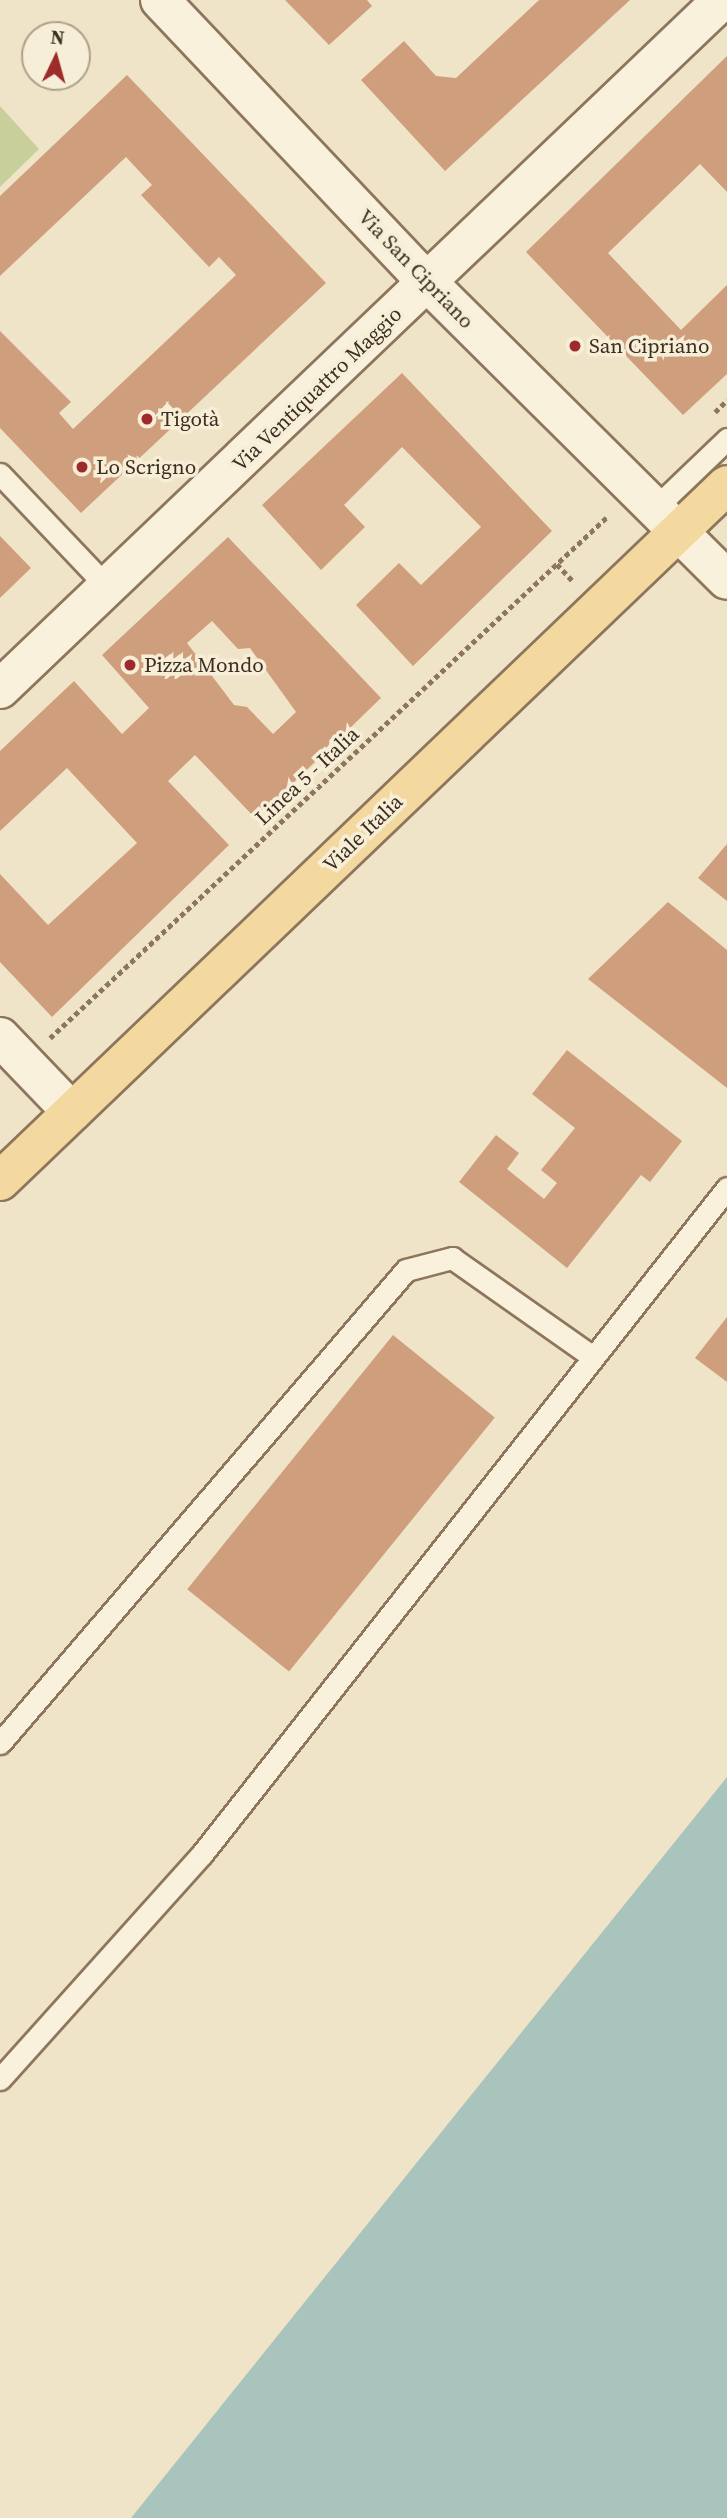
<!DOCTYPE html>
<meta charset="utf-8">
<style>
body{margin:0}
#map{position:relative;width:727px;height:2518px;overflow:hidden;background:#f0e4c8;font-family:"Source Serif 4",serif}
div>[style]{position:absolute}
.green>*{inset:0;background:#c9cf9b}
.water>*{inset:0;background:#a9c4bc}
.building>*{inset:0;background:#cf9f7d;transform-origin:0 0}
.path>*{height:4.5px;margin-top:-2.25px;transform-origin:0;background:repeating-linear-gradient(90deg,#8d765c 0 5px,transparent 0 8.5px)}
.roads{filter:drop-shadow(2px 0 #8d765c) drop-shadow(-2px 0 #8d765c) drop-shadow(0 2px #8d765c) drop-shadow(0 -2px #8d765c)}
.lane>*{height:21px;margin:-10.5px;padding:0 10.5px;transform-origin:10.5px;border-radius:10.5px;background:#faf1dc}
.street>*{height:38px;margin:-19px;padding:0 19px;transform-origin:19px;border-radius:19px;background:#faf1dc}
.secondary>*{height:38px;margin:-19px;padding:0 19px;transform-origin:19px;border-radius:19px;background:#faf1dc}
.primary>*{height:38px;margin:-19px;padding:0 19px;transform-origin:19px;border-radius:19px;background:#f3d9a0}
.dots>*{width:19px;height:19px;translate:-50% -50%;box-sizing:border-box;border:4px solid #f7eed8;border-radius:50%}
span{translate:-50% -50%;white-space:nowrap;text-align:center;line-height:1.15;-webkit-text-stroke:7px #f7eed8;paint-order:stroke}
.street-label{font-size:21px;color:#3d2e20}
.poi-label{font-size:21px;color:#3d2e20}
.left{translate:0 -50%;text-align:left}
.north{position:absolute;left:21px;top:21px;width:70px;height:70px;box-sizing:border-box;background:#f7eed8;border:2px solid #ada18e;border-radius:50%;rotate:5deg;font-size:19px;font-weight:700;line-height:28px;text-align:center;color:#3d2e20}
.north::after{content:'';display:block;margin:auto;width:24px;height:32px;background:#9e2a2b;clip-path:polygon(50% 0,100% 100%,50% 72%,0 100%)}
</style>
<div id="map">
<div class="green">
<div style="clip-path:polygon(0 106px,39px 149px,0 187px)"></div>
</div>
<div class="water">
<div style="clip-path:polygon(727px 1777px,727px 2518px,131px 2518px,443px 2130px)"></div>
</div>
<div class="building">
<div style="clip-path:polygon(285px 0,367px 0,372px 6px,329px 45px)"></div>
<div style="clip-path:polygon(630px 0,445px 171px,361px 80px,404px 41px,436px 76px,456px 78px,539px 0)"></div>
<div style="clip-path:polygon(727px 56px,727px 192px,700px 164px,608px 253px,681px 330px,727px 285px,727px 374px,683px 415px,526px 252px)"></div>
<div style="clip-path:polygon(127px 75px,326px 283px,81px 513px,0 428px,0 331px,71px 402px,59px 413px,73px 429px,236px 275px,219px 257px,209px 267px,141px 195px,152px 185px,126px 157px,0 276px,0 196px)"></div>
<div style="clip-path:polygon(402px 373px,552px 531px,413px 666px,356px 605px,399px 563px,421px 585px,481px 527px,402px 447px,344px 505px,365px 527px,321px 570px,262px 505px)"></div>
<div style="clip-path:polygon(0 536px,31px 568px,0 598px)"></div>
<div style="clip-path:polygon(evenodd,228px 537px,381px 698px,256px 819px,195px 755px,168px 781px,229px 845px,52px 1017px,0 962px,0 874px,48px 925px,137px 843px,67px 768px,0 831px,0 751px,74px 681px,122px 734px,149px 708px,102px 655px,228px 537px,212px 621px,238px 649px,250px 648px,296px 712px,273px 734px,247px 707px,234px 705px,187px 643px,212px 621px)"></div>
<div style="clip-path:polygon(727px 844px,727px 901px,698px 878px)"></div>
<div style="clip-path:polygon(668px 902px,727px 950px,727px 1088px,588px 979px)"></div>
<div style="clip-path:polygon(567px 1050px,682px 1141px,650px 1182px,641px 1175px,567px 1268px,459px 1182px,496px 1135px,519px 1153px,507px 1169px,544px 1199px,557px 1183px,541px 1170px,575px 1128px,532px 1094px)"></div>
<div style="clip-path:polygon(727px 1317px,727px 1382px,695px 1358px)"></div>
<div style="left:393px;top:1335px;width:131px;height:327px;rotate:39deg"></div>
</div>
<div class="path">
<div style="left:715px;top:412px;width:17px;rotate:-45deg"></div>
<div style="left:557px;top:564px;width:23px;rotate:47deg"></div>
<div style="left:50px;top:1038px;width:764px;rotate:-43.09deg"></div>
</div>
<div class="roads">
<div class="lane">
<div style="left:0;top:474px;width:157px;rotate:46.5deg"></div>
<div style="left:653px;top:510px;width:103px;rotate:-43.8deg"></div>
<div style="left:0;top:1743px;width:623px;rotate:-49.36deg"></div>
<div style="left:406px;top:1270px;width:48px;rotate:-14.6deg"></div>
<div style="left:452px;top:1258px;width:172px;rotate:35.1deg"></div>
<div style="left:0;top:2079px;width:302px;rotate:-48.1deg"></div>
<div style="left:202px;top:1854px;width:848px;rotate:-51.75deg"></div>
</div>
<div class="street">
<div style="left:0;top:689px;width:998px;rotate:-43.66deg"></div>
<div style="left:0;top:1037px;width:104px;rotate:46.2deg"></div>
</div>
<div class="secondary">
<div style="left:160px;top:0;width:390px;rotate:46.6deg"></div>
<div style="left:428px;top:283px;width:421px;rotate:44.8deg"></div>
</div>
<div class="primary">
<div style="left:0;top:1181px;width:1006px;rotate:-43.75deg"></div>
</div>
</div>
<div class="dots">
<div style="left:575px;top:346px;background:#9e2a2b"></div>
<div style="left:147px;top:419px;background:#9e2a2b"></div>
<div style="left:82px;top:467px;background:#9e2a2b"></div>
<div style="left:130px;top:665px;background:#9e2a2b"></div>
</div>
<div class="street-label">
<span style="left:416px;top:269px;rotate:46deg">Via San Cipriano</span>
<span style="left:317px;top:389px;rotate:-44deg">Via Ventiquattro Maggio</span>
<span style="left:307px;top:776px;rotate:-43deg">Linea 5 - Italia</span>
<span style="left:363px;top:833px;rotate:-44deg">Viale Italia</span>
</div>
<div class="poi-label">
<span class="left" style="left:589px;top:346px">San Cipriano</span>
<span class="left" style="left:161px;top:419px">Tigotà</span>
<span class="left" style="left:96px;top:467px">Lo Scrigno</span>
<span class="left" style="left:144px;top:665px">Pizza Mondo</span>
</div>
<div class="north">N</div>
</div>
